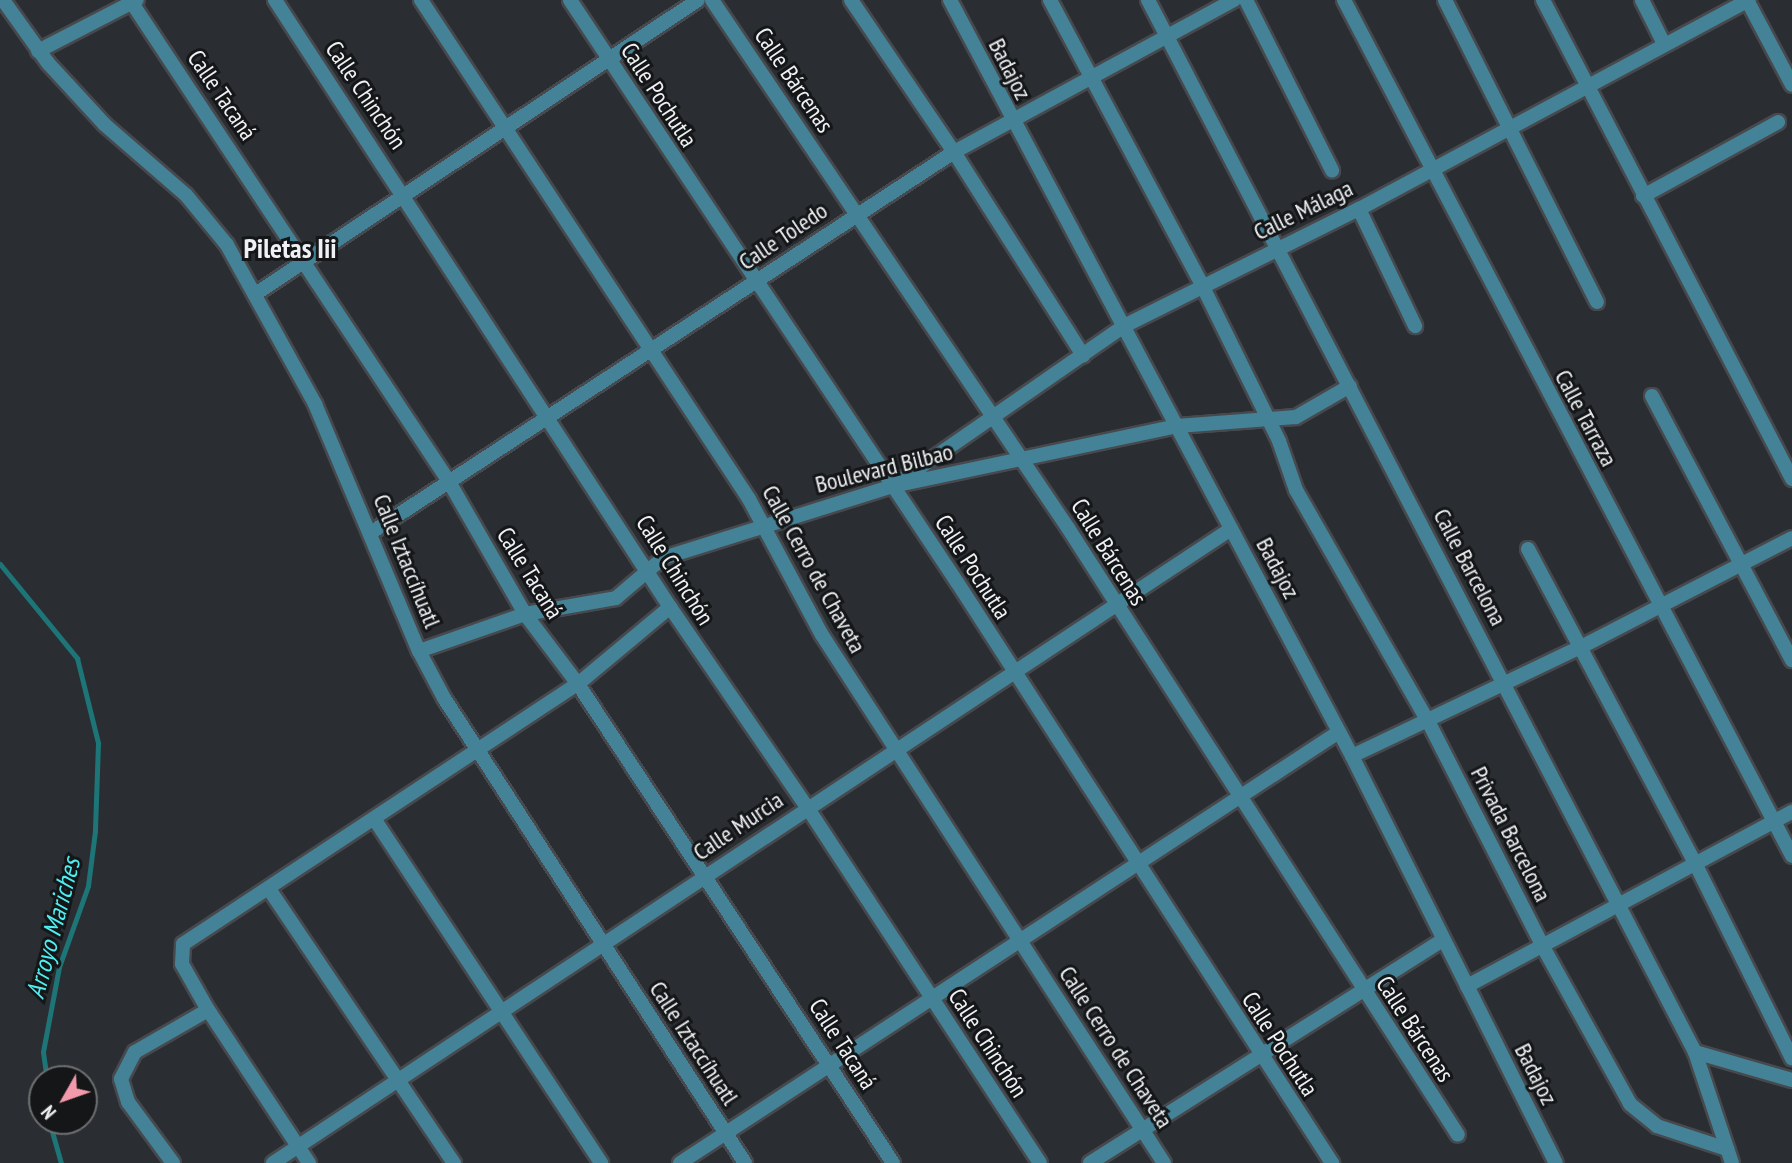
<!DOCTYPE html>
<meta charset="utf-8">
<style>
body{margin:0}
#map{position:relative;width:1792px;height:1163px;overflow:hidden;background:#2a2e32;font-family:"PT Sans Narrow",sans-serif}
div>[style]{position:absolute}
.stream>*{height:5px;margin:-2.5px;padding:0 2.5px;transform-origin:2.5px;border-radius:2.5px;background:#1d7577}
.roads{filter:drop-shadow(2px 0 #46494d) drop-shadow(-2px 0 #46494d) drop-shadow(0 2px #46494d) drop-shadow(0 -2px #46494d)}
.minor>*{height:14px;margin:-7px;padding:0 7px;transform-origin:7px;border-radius:7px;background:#448397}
span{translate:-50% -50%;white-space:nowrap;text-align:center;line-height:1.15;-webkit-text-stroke:6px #141618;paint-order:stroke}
.street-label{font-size:24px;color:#eff2f4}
.water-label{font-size:26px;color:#4feef0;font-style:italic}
.quarter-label{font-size:28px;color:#eff2f4;font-weight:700}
.north{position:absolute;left:28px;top:1065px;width:70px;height:70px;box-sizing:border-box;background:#141618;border:2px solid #6c6e70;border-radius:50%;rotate:230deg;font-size:19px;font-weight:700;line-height:28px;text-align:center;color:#eff2f4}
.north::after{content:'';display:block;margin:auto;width:24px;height:32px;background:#f29aac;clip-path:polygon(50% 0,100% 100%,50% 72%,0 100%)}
</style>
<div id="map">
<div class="stream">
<div style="left:0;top:564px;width:122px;rotate:50.7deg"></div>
<div style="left:77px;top:658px;width:88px;rotate:76.1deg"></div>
<div style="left:98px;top:743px;width:88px;rotate:92deg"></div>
<div style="left:95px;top:831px;width:55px;rotate:97.3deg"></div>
<div style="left:88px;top:886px;width:86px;rotate:109.7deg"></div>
<div style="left:59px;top:967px;width:86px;rotate:100.7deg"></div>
<div style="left:43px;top:1052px;width:27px;rotate:82deg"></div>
<div style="left:49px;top:1121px;width:44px;rotate:74.1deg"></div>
</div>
<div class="roads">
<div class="minor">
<div style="left:3px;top:0;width:77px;rotate:54.5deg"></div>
<div style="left:48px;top:63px;width:83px;rotate:47.4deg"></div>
<div style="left:104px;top:124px;width:108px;rotate:40.9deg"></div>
<div style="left:186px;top:195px;width:65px;rotate:50.6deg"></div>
<div style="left:227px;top:245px;width:182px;rotate:61deg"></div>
<div style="left:315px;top:404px;width:268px;rotate:67.2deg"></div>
<div style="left:419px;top:651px;width:53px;rotate:62deg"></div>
<div style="left:444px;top:698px;width:554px;rotate:57.08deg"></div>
<div style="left:275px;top:0;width:724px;rotate:56.95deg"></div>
<div style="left:670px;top:607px;width:242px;rotate:55.6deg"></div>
<div style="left:807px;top:807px;width:425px;rotate:56.8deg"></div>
<div style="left:421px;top:0;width:597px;rotate:56.68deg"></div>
<div style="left:749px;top:499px;width:154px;rotate:61.8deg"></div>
<div style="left:822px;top:635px;width:629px;rotate:57.07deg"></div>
<div style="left:570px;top:0;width:699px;rotate:56.38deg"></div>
<div style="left:957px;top:582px;width:692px;rotate:57.16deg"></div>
<div style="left:712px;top:0;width:637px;rotate:56.01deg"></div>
<div style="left:1068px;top:528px;width:721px;rotate:57.28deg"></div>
<div style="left:851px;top:0;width:184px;rotate:55.9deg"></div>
<div style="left:954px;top:152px;width:241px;rotate:57.6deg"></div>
<div style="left:950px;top:0;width:856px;rotate:62deg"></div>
<div style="left:1352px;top:756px;width:455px;rotate:63.4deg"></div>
<div style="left:1050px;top:0;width:323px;rotate:61.9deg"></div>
<div style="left:1202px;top:285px;width:174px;rotate:63.7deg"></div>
<div style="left:1279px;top:441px;width:52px;rotate:70.9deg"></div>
<div style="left:1296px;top:490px;width:266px;rotate:60.3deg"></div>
<div style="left:1428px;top:721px;width:251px;rotate:63deg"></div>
<div style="left:1542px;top:945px;width:182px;rotate:61deg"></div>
<div style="left:1630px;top:1104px;width:35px;rotate:39deg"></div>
<div style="left:1657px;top:1126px;width:74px;rotate:18.2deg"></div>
<div style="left:1148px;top:0;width:1186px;rotate:62.53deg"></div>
<div style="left:1695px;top:1052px;width:117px;rotate:71.6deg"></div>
<div style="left:1246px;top:0;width:191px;rotate:63.2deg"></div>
<div style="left:1344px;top:0;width:966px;rotate:62.37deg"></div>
<div style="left:1445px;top:0;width:338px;rotate:63.3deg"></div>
<div style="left:1543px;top:0;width:540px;rotate:62.53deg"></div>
<div style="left:1642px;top:0;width:49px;rotate:63.4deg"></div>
<div style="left:1747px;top:0;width:96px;rotate:62.1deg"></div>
<div style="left:132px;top:3px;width:572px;rotate:56.48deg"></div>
<div style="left:448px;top:480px;width:155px;rotate:60.1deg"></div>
<div style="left:525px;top:614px;width:88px;rotate:52.9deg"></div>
<div style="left:578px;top:684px;width:573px;rotate:56.67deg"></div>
<div style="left:38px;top:51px;width:111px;rotate:-27.3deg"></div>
<div style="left:1643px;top:196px;width:154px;rotate:-28.7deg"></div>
<div style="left:1359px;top:209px;width:130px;rotate:64.4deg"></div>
<div style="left:257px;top:293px;width:529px;rotate:-33.6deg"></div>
<div style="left:1652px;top:396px;width:299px;rotate:62.1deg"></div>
<div style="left:893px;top:486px;width:281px;rotate:-34.7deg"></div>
<div style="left:1124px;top:326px;width:263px;rotate:-26.5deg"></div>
<div style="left:1359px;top:209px;width:442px;rotate:-28.2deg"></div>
<div style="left:372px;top:532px;width:695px;rotate:-33.14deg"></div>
<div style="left:954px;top:152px;width:319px;rotate:-28.5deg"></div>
<div style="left:1528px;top:549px;width:356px;rotate:62deg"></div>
<div style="left:1695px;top:863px;width:218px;rotate:63.6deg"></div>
<div style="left:419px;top:651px;width:112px;rotate:-19.2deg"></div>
<div style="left:525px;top:614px;width:92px;rotate:-10deg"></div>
<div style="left:616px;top:598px;width:62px;rotate:-40.4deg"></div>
<div style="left:663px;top:558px;width:241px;rotate:-17.4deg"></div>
<div style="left:893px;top:486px;width:290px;rotate:-11.9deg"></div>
<div style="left:1177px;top:426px;width:119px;rotate:-4.3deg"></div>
<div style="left:1296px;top:417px;width:62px;rotate:-29.9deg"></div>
<div style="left:1352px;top:756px;width:254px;rotate:-25.5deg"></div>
<div style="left:1581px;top:647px;width:237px;rotate:-27.3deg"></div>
<div style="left:375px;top:820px;width:411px;rotate:56.6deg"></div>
<div style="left:269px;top:889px;width:331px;rotate:56deg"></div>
<div style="left:1467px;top:986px;width:369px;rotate:-28.2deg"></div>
<div style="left:1695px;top:1052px;width:101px;rotate:16.1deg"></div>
<div style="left:173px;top:1163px;width:76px;rotate:-126.4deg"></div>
<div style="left:128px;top:1102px;width:24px;rotate:-107deg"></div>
<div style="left:121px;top:1079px;width:30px;rotate:-63deg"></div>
<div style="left:135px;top:1052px;width:84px;rotate:-29.9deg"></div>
<div style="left:273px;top:1163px;width:1149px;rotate:-33.5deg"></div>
<div style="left:309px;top:1163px;width:183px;rotate:-123.4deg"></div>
<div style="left:208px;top:1010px;width:53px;rotate:-119.5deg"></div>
<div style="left:182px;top:964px;width:20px;rotate:-87deg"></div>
<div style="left:183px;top:944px;width:473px;rotate:-33.4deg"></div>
<div style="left:578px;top:684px;width:120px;rotate:-39.9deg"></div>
<div style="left:680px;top:1163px;width:787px;rotate:-33.19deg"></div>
<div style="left:1090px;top:1163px;width:418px;rotate:-32.3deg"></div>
</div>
</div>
<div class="street-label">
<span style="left:1010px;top:69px;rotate:63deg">Badajoz</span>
<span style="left:794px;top:80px;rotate:56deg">Calle Bárcenas</span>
<span style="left:222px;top:95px;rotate:56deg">Calle Tacaná</span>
<span style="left:366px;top:95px;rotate:56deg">Calle Chinchón</span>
<span style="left:659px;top:95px;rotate:57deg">Calle Pochutla</span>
<span style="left:1303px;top:210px;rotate:-26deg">Calle Málaga</span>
<span style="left:783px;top:236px;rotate:-34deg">Calle Toledo</span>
<span style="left:1586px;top:418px;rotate:62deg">Calle Tarraza</span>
<span style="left:884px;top:468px;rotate:-14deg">Boulevard Bilbao</span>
<span style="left:1109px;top:552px;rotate:58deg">Calle Bárcenas</span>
<span style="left:407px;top:561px;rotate:68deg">Calle Iztaccíhuatl</span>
<span style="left:973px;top:567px;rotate:57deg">Calle Pochutla</span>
<span style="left:1470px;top:567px;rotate:62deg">Calle Barcelona</span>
<span style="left:1278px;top:568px;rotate:62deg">Badajoz</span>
<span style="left:814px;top:569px;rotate:61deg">Calle Cerro de Chaveta</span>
<span style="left:675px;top:570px;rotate:58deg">Calle Chinchón</span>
<span style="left:530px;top:573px;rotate:58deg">Calle Tacaná</span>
<span style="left:738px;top:826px;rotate:-34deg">Calle Murcia</span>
<span style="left:1511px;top:834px;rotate:63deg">Privada Barcelona</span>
<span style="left:1415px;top:1029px;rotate:57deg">Calle Bárcenas</span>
<span style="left:694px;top:1043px;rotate:57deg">Calle Iztaccíhuatl</span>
<span style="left:988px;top:1043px;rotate:57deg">Calle Chinchón</span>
<span style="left:843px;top:1044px;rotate:57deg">Calle Tacaná</span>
<span style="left:1280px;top:1044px;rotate:57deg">Calle Pochutla</span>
<span style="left:1116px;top:1047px;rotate:57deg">Calle Cerro de Chaveta</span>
<span style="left:1536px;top:1074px;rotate:63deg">Badajoz</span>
</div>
<div class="water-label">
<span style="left:53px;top:928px;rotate:-75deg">Arroyo Mariches</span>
</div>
<div class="quarter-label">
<span style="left:290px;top:248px">Piletas Iii</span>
</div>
<div class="north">N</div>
</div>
